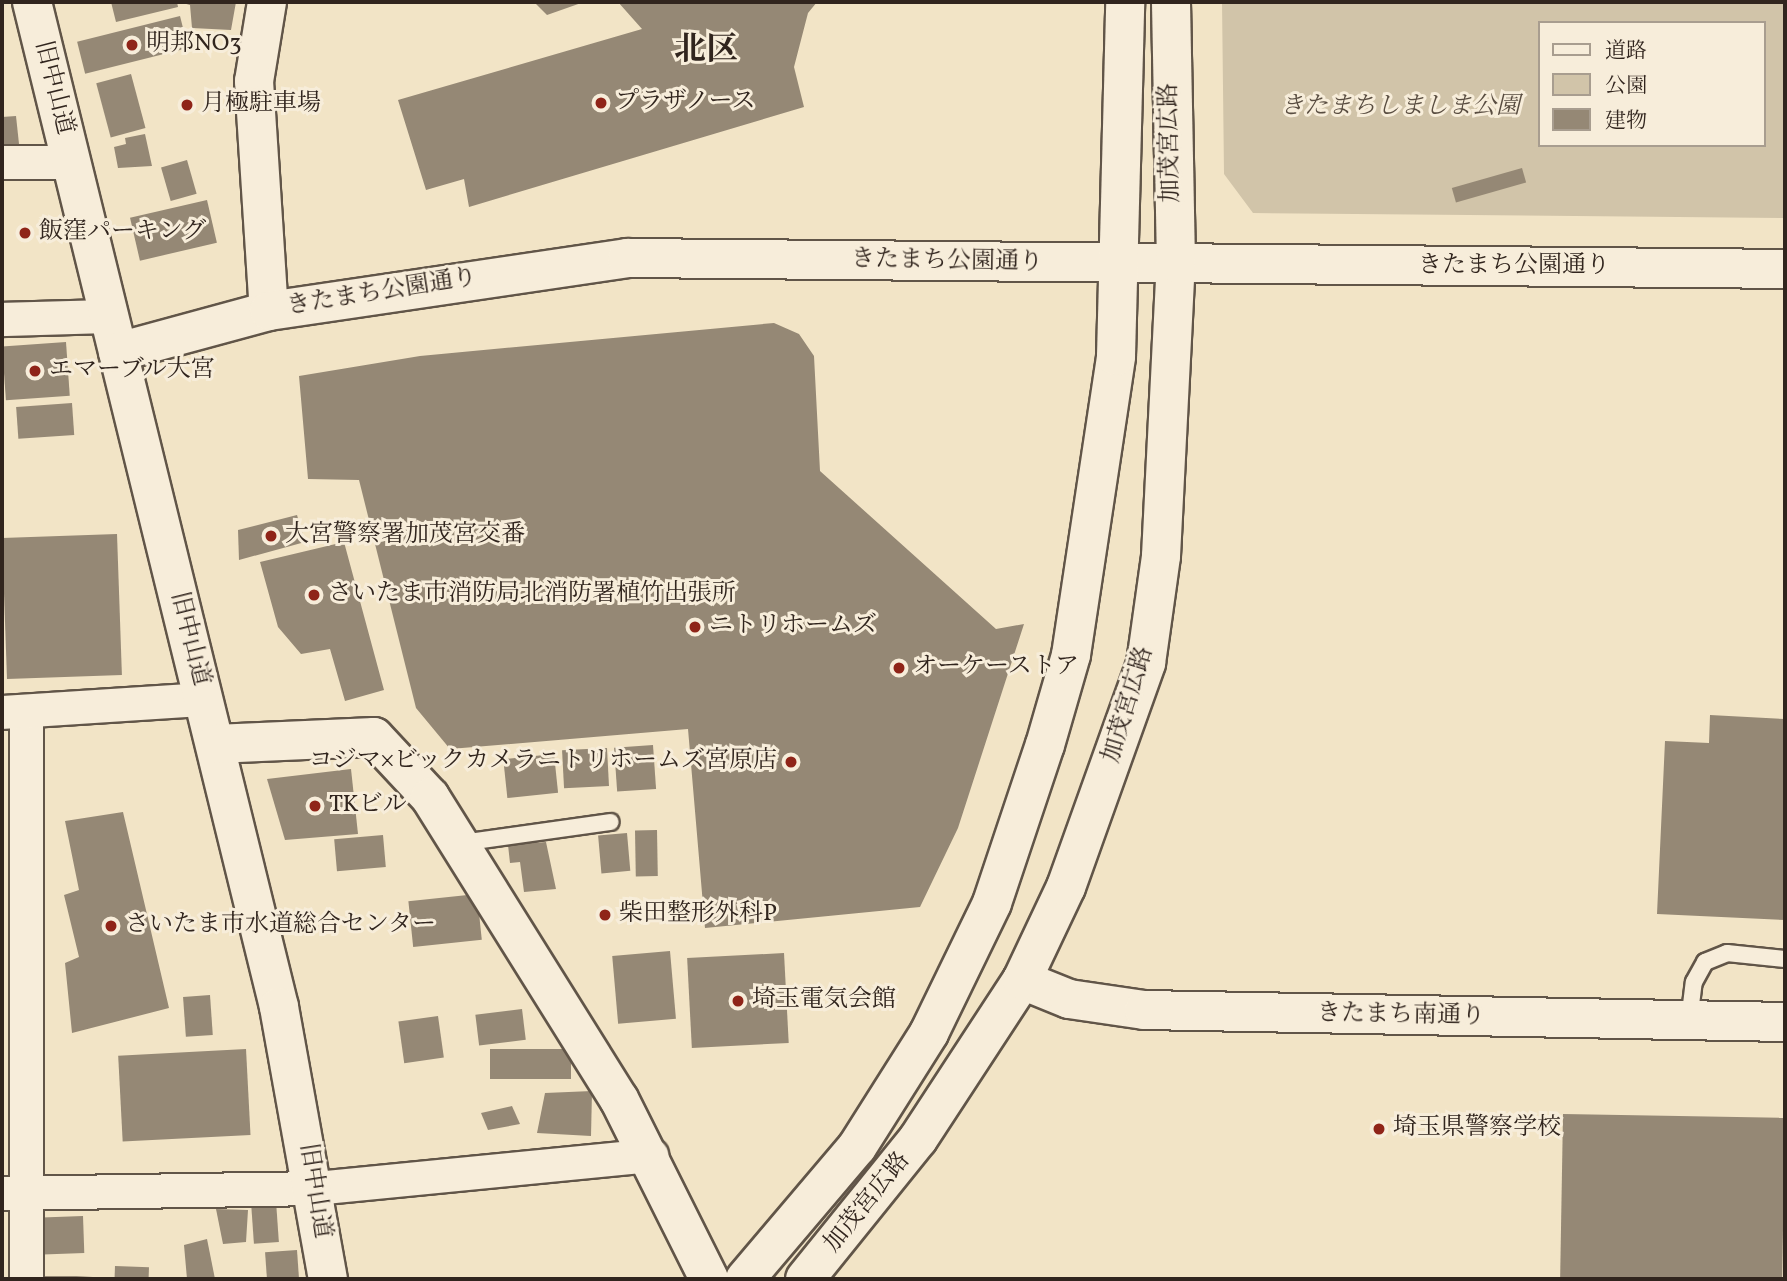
<!DOCTYPE html>
<meta charset="utf-8">
<style>
body{margin:0}
#map{position:relative;width:1787px;height:1281px;overflow:hidden;background:#f2e4c6;font-family:Vollkorn,"Noto Serif JP",serif}
div>[style]{position:absolute}
.green>*{inset:0;background:#d1c4a9}
.building>*{inset:0;background:#958875;transform-origin:0 0}
.roads{filter:drop-shadow(2px 0 #615548) drop-shadow(-2px 0 #615548) drop-shadow(0 2px #615548) drop-shadow(0 -2px #615548)}
.lane>*{height:16px;margin:-8px;padding:0 8px;transform-origin:8px;border-radius:8px;background:#f7edda}
.street>*{height:33px;margin:-16.5px;padding:0 16.5px;transform-origin:16.5px;border-radius:16.5px;background:#f7edda}
.secondary>*{height:38px;margin:-19px;padding:0 19px;transform-origin:19px;border-radius:19px;background:#f7edda}
.dots>*{width:19px;height:19px;translate:-50% -50%;box-sizing:border-box;border:4px solid #f7edda;border-radius:50%}
span{translate:-50% -50%;white-space:nowrap;text-align:center;line-height:1.15;-webkit-text-stroke:6px #f7edda;paint-order:stroke}
.poi-label{font-size:24px;color:#31251e}
.left{translate:0 -50%;text-align:left}
.right{translate:-100% -50%;text-align:right}
.street-label{font-size:24px;color:#31251e}
.park-label{font-size:24px;color:#594d41;font-style:italic}
.district-label{font-size:32px;color:#31251e;font-weight:700}
.frame{position:absolute;inset:0;border:4px solid #31251e;pointer-events:none}
.legend{position:absolute;left:1538px;top:21px;width:228px;height:126px;box-sizing:border-box;background:#f7edda;border:2px solid #a89d8f;margin:0;padding:9px 12px;list-style:none;font-size:21px;color:#31251e}
.legend li{display:flex;align-items:center;gap:14px;height:35px}
.legend b{width:35px;border:2px solid #a89d8f}
</style>
<div id="map">
<div class="green">
<div style="clip-path:polygon(evenodd,1222px 2px,1785px 2px,1785px 218px,1253px 213px,1224px 174px,1222px 2px,1540px 23px,1764px 23px,1764px 145px,1540px 145px,1540px 23px)"></div>
</div>
<div class="building">
<div style="clip-path:polygon(111px 2px,177px 2px,178px 7px,116px 22px)"></div>
<div style="clip-path:polygon(179px 2px,236px 2px,231px 30px,192px 28px,190px 5px)"></div>
<div style="clip-path:polygon(534px 2px,584px 2px,547px 15px)"></div>
<div style="clip-path:polygon(618px 2px,817px 2px,808px 13px,794px 67px,804px 107px,469px 207px,464px 179px,426px 190px,398px 100px,642px 29px)"></div>
<div style="left:180px;top:16px;width:33px;height:106px;rotate:76deg"></div>
<div style="left:131px;top:74px;width:56px;height:36px;rotate:75deg"></div>
<div style="clip-path:polygon(16px 116px,19px 144px,2px 146px,2px 117px)"></div>
<div style="clip-path:polygon(145px 134px,152px 166px,118px 168px,114px 147px,126px 144px,125px 138px)"></div>
<div style="left:187px;top:160px;width:35px;height:27px;rotate:74deg"></div>
<div style="left:1522px;top:168px;width:15px;height:73px;rotate:74deg"></div>
<div style="left:207px;top:200px;width:44px;height:79px;rotate:77deg"></div>
<div style="clip-path:polygon(774px 323px,799px 334px,814px 356px,820px 471px,996px 629px,1024px 624px,958px 828px,920px 907px,705px 928px,688px 729px,450px 749px,416px 708px,359px 480px,308px 479px,299px 376px,420px 356px)"></div>
<div style="left:66px;top:342px;width:54px;height:64px;rotate:86deg"></div>
<div style="left:72px;top:403px;width:32px;height:56px;rotate:86deg"></div>
<div style="clip-path:polygon(297px 515px,305px 542px,239px 560px,238px 530px)"></div>
<div style="left:117px;top:534px;width:141px;height:115px;rotate:88deg"></div>
<div style="clip-path:polygon(344px 542px,384px 690px,345px 701px,330px 649px,301px 654px,278px 627px,260px 562px)"></div>
<div style="clip-path:polygon(1710px 715px,1785px 719px,1785px 920px,1657px 914px,1665px 741px,1709px 743px)"></div>
<div style="left:653px;top:745px;width:44px;height:39px;rotate:86deg"></div>
<div style="left:607px;top:748px;width:38px;height:45px;rotate:87deg"></div>
<div style="left:554px;top:754px;width:39px;height:51px;rotate:84deg"></div>
<div style="clip-path:polygon(351px 769px,358px 834px,285px 840px,267px 779px)"></div>
<div style="clip-path:polygon(123px 812px,169px 1008px,72px 1033px,65px 963px,79px 957px,64px 895px,79px 890px,65px 821px)"></div>
<div style="left:657px;top:830px;width:46px;height:22px;rotate:89deg"></div>
<div style="left:627px;top:833px;width:38px;height:29px;rotate:85deg"></div>
<div style="left:383px;top:835px;width:32px;height:49px;rotate:85deg"></div>
<div style="clip-path:polygon(546px 842px,556px 889px,524px 892px,520px 862px,510px 863px,508px 845px)"></div>
<div style="left:477px;top:894px;width:46px;height:69px;rotate:84deg"></div>
<div style="left:670px;top:951px;width:68px;height:58px;rotate:85deg"></div>
<div style="left:784px;top:953px;width:90px;height:97px;rotate:87deg"></div>
<div style="left:210px;top:995px;width:40px;height:27px;rotate:86deg"></div>
<div style="left:522px;top:1009px;width:31px;height:47px;rotate:83deg"></div>
<div style="left:438px;top:1016px;width:42px;height:40px;rotate:82deg"></div>
<div style="left:246px;top:1049px;width:86px;height:128px;rotate:87deg"></div>
<div style="left:571px;top:1049px;width:30px;height:81px;rotate:90deg"></div>
<div style="clip-path:polygon(592px 1091px,591px 1136px,537px 1133px,545px 1093px)"></div>
<div style="clip-path:polygon(512px 1106px,520px 1124px,488px 1130px,481px 1113px)"></div>
<div style="left:1563px;top:1114px;width:222px;height:165px;rotate:1deg"></div>
<div style="left:276px;top:1201px;width:41px;height:25px;rotate:86deg"></div>
<div style="clip-path:polygon(216px 1209px,248px 1210px,246px 1242px,223px 1244px)"></div>
<div style="left:83px;top:1216px;width:37px;height:48px;rotate:88deg"></div>
<div style="clip-path:polygon(207px 1239px,215px 1279px,187px 1279px,184px 1245px)"></div>
<div style="left:297px;top:1250px;width:29px;height:32px;rotate:86deg"></div>
<div style="left:115px;top:1266px;width:34px;height:13px;rotate:2deg"></div>
<div style="clip-path:polygon(43px 1276px,93px 1276px,43px 1279px)"></div>
</div>
<div class="roads">
<div class="lane">
<div style="left:461px;top:843px;width:151px;rotate:-8deg"></div>
<div style="left:1689px;top:1021px;width:39px;rotate:-83deg"></div>
<div style="left:1694px;top:982px;width:23px;rotate:-61deg"></div>
<div style="left:1705px;top:962px;width:24px;rotate:-22deg"></div>
<div style="left:1727px;top:953px;width:58px;rotate:5.9deg"></div>
</div>
<div class="street">
<div style="left:2px;top:162px;width:69px"></div>
<div style="left:2px;top:319px;width:106px;rotate:-1.6deg"></div>
<div style="left:26px;top:711px;width:568px;rotate:90deg"></div>
<div style="left:2px;top:712px;width:202px;rotate:-3.7deg"></div>
<div style="left:2px;top:1193px;width:313px;rotate:-0.9deg"></div>
<div style="left:315px;top:1188px;width:338px;rotate:-5.6deg"></div>
</div>
<div class="secondary">
<div style="left:32px;top:2px;width:1035px;rotate:76.19deg"></div>
<div style="left:279px;top:1007px;width:276px;rotate:79.8deg"></div>
<div style="left:267px;top:2px;width:80px;rotate:99.3deg"></div>
<div style="left:254px;top:81px;width:230px;rotate:86.3deg"></div>
<div style="left:118px;top:352px;width:156px;rotate:-15.2deg"></div>
<div style="left:269px;top:311px;width:362px;rotate:-8.4deg"></div>
<div style="left:627px;top:258px;width:1158px;rotate:0.54deg"></div>
<div style="left:215px;top:744px;width:159px;rotate:-2.5deg"></div>
<div style="left:374px;top:737px;width:82px;rotate:47deg"></div>
<div style="left:430px;top:797px;width:356px;rotate:58deg"></div>
<div style="left:619px;top:1099px;width:201px;rotate:63.4deg"></div>
<div style="left:1022px;top:980px;width:51px;rotate:22deg"></div>
<div style="left:1069px;top:999px;width:76px;rotate:8.3deg"></div>
<div style="left:1144px;top:1010px;width:641px;rotate:1.07deg"></div>
<div style="left:745px;top:1279px;width:173px;rotate:-49.7deg"></div>
<div style="left:857px;top:1147px;width:135px;rotate:-57.7deg"></div>
<div style="left:929px;top:1033px;width:144px;rotate:-64.1deg"></div>
<div style="left:992px;top:903px;width:167px;rotate:-71.5deg"></div>
<div style="left:1045px;top:745px;width:94px;rotate:-73.9deg"></div>
<div style="left:1071px;top:655px;width:302px;rotate:-81.4deg"></div>
<div style="left:1116px;top:356px;width:354px;rotate:-88.5deg"></div>
<div style="left:805px;top:1279px;width:180px;rotate:-51.1deg"></div>
<div style="left:918px;top:1139px;width:190px;rotate:-56.8deg"></div>
<div style="left:1022px;top:980px;width:103px;rotate:-64.7deg"></div>
<div style="left:1066px;top:887px;width:238px;rotate:-70.3deg"></div>
<div style="left:1146px;top:663px;width:108px;rotate:-82deg"></div>
<div style="left:1161px;top:556px;width:293px;rotate:-87.1deg"></div>
<div style="left:1176px;top:263px;width:261px;rotate:-91.1deg"></div>
</div>
</div>
<div class="dots">
<div style="left:132px;top:45px;background:#8f2418"></div>
<div style="left:601px;top:103px;background:#8f2418"></div>
<div style="left:187px;top:105px;background:#8f2418"></div>
<div style="left:25px;top:233px;background:#8f2418"></div>
<div style="left:35px;top:371px;background:#8f2418"></div>
<div style="left:271px;top:536px;background:#8f2418"></div>
<div style="left:314px;top:595px;background:#8f2418"></div>
<div style="left:695px;top:627px;background:#8f2418"></div>
<div style="left:899px;top:668px;background:#8f2418"></div>
<div style="left:791px;top:762px;background:#8f2418"></div>
<div style="left:315px;top:806px;background:#8f2418"></div>
<div style="left:605px;top:915px;background:#8f2418"></div>
<div style="left:111px;top:926px;background:#8f2418"></div>
<div style="left:738px;top:1001px;background:#8f2418"></div>
<div style="left:1379px;top:1129px;background:#8f2418"></div>
</div>
<div class="poi-label">
<span class="left" style="left:146px;top:45px">明邦NO3</span>
<span class="left" style="left:615px;top:103px">プラザノース</span>
<span class="left" style="left:201px;top:105px">月極駐車場</span>
<span class="left" style="left:39px;top:233px">飯窪パーキング</span>
<span class="left" style="left:49px;top:371px">エマーブル大宮</span>
<span class="left" style="left:285px;top:536px">大宮警察署加茂宮交番</span>
<span class="left" style="left:328px;top:595px">さいたま市消防局北消防署植竹出張所</span>
<span class="left" style="left:709px;top:627px">ニトリホームズ</span>
<span class="left" style="left:913px;top:668px">オーケーストア</span>
<span class="right" style="left:777px;top:762px">コジマ×ビックカメラニトリホームズ宮原店</span>
<span class="left" style="left:329px;top:806px">TKビル</span>
<span class="left" style="left:619px;top:915px">柴田整形外科P</span>
<span class="left" style="left:125px;top:926px">さいたま市水道総合センター</span>
<span class="left" style="left:752px;top:1001px">埼玉電気会館</span>
<span class="left" style="left:1393px;top:1129px">埼玉県警察学校</span>
</div>
<div class="street-label">
<span style="left:53px;top:88px;rotate:76deg">旧中山道</span>
<span style="left:1171px;top:143px;rotate:-91deg">加茂宮広路</span>
<span style="left:947px;top:262px;rotate:1deg">きたまち公園通り</span>
<span style="left:1514px;top:267px">きたまち公園通り</span>
<span style="left:382px;top:293px;rotate:-9deg">きたまち公園通り</span>
<span style="left:189px;top:639px;rotate:76deg">旧中山道</span>
<span style="left:1129px;top:705px;rotate:-73deg">加茂宮広路</span>
<span style="left:1401px;top:1016px;rotate:1deg">きたまち南通り</span>
<span style="left:314px;top:1191px;rotate:81deg">旧中山道</span>
<span style="left:868px;top:1203px;rotate:-51deg">加茂宮広路</span>
</div>
<div class="park-label">
<span style="left:1400px;top:108px">きたまちしましま公園</span>
</div>
<div class="district-label">
<span style="left:706px;top:51px">北区</span>
</div>
<div class="frame"></div>
<ul class="legend">
<li><b style="height:9px;background:#f7edda"></b>道路</li>
<li><b style="height:19px;background:#d1c4a9"></b>公園</li>
<li><b style="height:19px;background:#958875"></b>建物</li>
</ul>
</div>
